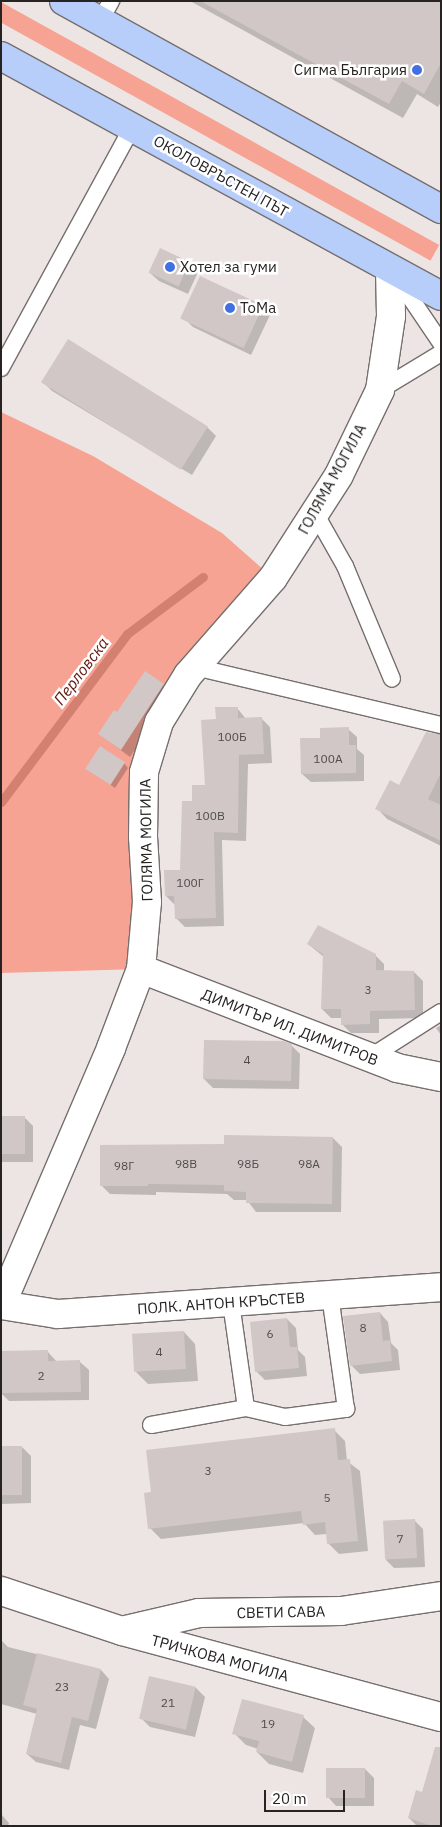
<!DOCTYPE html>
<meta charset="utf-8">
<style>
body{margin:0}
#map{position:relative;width:442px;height:1827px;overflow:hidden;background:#ede5e3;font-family:"IBM Plex Sans",sans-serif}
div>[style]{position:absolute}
.green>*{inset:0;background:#f6a394;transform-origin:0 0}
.shadow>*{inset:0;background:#0003}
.stream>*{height:9px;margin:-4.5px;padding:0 4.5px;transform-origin:4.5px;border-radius:4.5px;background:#d48071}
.building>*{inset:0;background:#d0c7c6;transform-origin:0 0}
.roads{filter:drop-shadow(1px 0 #766f6d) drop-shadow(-1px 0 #766f6d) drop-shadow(0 1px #766f6d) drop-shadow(0 -1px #766f6d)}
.lane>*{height:16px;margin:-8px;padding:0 8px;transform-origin:8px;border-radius:8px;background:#fff}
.street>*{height:28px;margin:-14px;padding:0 14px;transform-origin:14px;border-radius:14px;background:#fff}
.highway>*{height:28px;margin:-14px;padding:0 14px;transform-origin:14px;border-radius:14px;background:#b7cdfa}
.dots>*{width:14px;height:14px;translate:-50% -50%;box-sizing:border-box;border:2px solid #fff;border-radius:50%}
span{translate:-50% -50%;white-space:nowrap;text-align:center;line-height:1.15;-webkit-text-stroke:5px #fff;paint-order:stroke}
.number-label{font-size:12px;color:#504c4b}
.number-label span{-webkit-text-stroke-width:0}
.poi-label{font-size:15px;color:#262322}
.right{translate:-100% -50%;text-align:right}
.left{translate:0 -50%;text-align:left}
.street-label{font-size:15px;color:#262322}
.water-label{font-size:16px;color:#5f1309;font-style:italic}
.frame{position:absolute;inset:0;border:2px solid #262322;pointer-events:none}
.scale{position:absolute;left:264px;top:1790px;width:81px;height:22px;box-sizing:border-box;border:2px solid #262322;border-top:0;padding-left:6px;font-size:15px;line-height:18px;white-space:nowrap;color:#262322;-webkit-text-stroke:4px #fff;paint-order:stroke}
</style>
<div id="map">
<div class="green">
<div style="left:1px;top:2px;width:501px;height:18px;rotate:29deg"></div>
<div style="clip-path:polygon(1px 412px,93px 456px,222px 533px,273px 578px,159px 722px,141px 969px,1px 973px)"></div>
</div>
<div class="shadow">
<div style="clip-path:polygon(190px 1px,441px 1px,441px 102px,438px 107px,417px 94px,403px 118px)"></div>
<div style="clip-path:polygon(160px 250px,190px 263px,198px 272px,188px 294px,159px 281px,150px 273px)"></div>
<div style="clip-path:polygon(262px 307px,270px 315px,251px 355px,193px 327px,185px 319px)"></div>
<div style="clip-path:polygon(43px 382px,207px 427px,216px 436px,192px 475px,52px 391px)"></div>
<div style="clip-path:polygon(163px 685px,172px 694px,130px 757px,99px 734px)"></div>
<div style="clip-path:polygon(237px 708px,246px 719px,261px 718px,270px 727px,272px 763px,248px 764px,246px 841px,222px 840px,224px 926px,185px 927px,176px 918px,175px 905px,166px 896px,181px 871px,193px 802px,206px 787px,217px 720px)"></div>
<div style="clip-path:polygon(348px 729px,357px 737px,357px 749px,364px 755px,364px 781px,311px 782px,302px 774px,322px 739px)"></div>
<div style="clip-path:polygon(427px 733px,441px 734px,441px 846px,387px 819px,377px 808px,400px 787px)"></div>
<div style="clip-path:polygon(124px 763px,128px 768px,115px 788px,87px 769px)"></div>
<div style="clip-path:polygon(308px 944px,375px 955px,384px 964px,384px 972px,414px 972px,423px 981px,423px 1018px,379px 1019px,379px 1033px,351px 1033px,342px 1024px,342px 1018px,331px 1018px,322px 1009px,324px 957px)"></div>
<div style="clip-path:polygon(441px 1025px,441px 1035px,436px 1028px)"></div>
<div style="clip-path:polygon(291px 1045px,300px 1054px,299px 1089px,213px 1088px,204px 1079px)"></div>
<div style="clip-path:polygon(1px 1117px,24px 1117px,33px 1126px,33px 1162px,1px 1162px)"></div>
<div style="clip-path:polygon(333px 1138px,342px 1147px,341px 1212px,256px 1212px,247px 1200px,234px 1200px,227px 1194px,156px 1192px,156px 1195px,110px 1194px,101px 1185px,225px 1145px)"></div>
<div style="clip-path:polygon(380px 1313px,388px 1322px,391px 1343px,398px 1350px,400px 1370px,360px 1374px,351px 1365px)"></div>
<div style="clip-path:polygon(287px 1319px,296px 1328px,298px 1350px,305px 1357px,307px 1376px,265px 1380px,256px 1371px)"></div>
<div style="clip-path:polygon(184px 1332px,195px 1344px,198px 1381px,148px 1384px,136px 1372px)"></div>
<div style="clip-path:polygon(1px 1352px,48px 1352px,57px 1362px,80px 1362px,89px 1370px,89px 1400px,9px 1401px,1px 1393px)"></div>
<div style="clip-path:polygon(334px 1430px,345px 1441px,347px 1461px,360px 1471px,368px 1551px,339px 1554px,328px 1543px,327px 1534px,315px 1535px,304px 1523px,161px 1539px,150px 1528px)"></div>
<div style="clip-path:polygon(1px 1447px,22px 1447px,31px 1456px,31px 1503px,1px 1504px)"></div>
<div style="clip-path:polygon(414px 1520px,423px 1529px,425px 1567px,394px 1568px,386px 1560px)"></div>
<div style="clip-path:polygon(1px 1640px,8px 1647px,101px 1670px,109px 1679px,96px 1729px,80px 1725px,69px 1770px,36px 1762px,27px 1754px,37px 1714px,1px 1704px)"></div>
<div style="clip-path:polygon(150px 1678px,196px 1688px,205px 1697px,195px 1737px,150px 1727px,141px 1718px)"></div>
<div style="clip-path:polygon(303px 1717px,315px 1728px,303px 1773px,269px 1764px,257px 1752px,258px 1749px,246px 1745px,234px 1733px)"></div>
<div style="clip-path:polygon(365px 1769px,374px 1778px,374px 1806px,336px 1806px,328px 1797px)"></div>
<div style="clip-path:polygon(1px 1814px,9px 1823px,8px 1826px,1px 1826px)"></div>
<div style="clip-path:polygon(409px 1818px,441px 1826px,417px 1826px)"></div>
</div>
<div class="stream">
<div style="left:1px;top:802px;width:210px;rotate:-53.1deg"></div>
<div style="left:127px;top:634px;width:95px;rotate:-36.9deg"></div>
</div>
<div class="building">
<div style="clip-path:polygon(200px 1px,441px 1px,441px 63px,424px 94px,402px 81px,389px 104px)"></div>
<div style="left:160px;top:248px;width:33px;height:27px;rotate:25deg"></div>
<div style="left:200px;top:276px;width:70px;height:47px;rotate:25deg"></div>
<div style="left:68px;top:339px;width:165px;height:51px;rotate:32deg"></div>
<div style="clip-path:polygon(145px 671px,164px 684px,121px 750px,98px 734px,114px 710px,117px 712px)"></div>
<div style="clip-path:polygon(215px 707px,238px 707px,238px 718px,262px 717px,264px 754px,239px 755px,238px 833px,214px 832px,216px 918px,175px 919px,174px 896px,165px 896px,164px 870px,180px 870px,182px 801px,192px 801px,192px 785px,205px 785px,201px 720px,216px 719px)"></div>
<div style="clip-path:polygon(349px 727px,349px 745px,356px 745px,356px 773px,301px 774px,300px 738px,320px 738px,320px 728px)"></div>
<div style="clip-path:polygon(426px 732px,441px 735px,441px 773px,428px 799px,441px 805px,441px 841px,375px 809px,390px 780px,399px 785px)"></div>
<div style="left:100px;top:746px;width:30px;height:27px;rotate:33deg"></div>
<div style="clip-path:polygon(318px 925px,376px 954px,376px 970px,414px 971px,415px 1010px,370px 1011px,370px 1024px,341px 1025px,341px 1009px,321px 1009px,323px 954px,307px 944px)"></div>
<div style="clip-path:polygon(204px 1040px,283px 1041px,292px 1044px,291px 1081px,203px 1079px)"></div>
<div style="left:1px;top:1116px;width:24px;height:38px"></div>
<div style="clip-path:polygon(224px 1135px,333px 1137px,332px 1204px,246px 1203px,246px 1192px,224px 1191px,224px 1185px,148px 1184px,148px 1186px,100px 1186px,100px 1145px,224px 1144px)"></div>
<div style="clip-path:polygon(380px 1312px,383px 1341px,390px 1340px,392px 1361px,350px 1366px,343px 1316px)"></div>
<div style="clip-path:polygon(287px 1318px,290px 1347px,297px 1347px,299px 1368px,255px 1372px,250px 1322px)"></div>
<div style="left:184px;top:1331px;width:38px;height:52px;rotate:87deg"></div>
<div style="clip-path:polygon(48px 1350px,48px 1361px,80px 1360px,81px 1392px,1px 1393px,1px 1351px)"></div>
<div style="clip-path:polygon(335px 1428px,338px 1460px,350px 1459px,358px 1541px,327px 1544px,325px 1522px,303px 1525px,301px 1511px,148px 1529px,144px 1493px,151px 1492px,146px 1450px)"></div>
<div style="left:1px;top:1446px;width:21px;height:49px"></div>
<div style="left:415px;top:1519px;width:39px;height:32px;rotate:87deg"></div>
<div style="clip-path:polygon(37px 1653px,101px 1669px,88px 1721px,72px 1717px,61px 1763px,26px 1754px,37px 1709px,23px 1705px)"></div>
<div style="left:149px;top:1676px;width:48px;height:44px;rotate:13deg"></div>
<div style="clip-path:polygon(242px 1699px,304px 1715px,292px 1762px,256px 1752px,259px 1741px,232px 1734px)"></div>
<div style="clip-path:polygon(435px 1747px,441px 1747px,441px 1826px,432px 1826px,408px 1818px,416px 1790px,422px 1792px)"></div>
<div style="left:326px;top:1768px;width:39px;height:30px"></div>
</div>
<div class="roads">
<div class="lane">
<div style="left:100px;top:21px;width:23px;rotate:-61deg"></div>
<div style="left:395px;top:275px;width:82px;rotate:55.9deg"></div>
<div style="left:1px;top:368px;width:273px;rotate:-61.4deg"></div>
<div style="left:380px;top:390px;width:71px;rotate:-31.2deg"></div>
<div style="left:315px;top:513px;width:61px;rotate:60.5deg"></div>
<div style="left:345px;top:566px;width:122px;rotate:67.4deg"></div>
<div style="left:195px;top:667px;width:253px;rotate:13.3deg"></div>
<div style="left:369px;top:1058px;width:85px;rotate:-32.6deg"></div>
<div style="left:246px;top:1408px;width:40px;rotate:13deg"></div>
<div style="left:285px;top:1417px;width:62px;rotate:-7.5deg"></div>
<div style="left:346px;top:1409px;width:115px;rotate:-98deg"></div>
<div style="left:151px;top:1425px;width:97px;rotate:-10.1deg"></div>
<div style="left:246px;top:1408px;width:107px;rotate:-98.1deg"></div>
</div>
<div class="street">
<div style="left:141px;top:969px;width:274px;rotate:21.1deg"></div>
<div style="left:397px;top:1068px;width:45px;rotate:11.6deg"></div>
<div style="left:1px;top:1305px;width:280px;rotate:-66.8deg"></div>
<div style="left:111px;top:1048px;width:85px;rotate:-69.2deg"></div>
<div style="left:141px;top:969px;width:67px;rotate:-84.9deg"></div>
<div style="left:147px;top:902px;width:65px;rotate:-93.5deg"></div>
<div style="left:143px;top:837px;width:65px;rotate:-89.1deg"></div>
<div style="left:144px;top:772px;width:52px;rotate:-73.3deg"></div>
<div style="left:159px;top:722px;width:55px;rotate:-58.3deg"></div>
<div style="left:188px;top:675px;width:129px;rotate:-48.8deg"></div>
<div style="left:273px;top:578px;width:122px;rotate:-57.3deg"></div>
<div style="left:339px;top:475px;width:94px;rotate:-64.2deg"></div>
<div style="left:380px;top:390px;width:75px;rotate:-81.5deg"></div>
<div style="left:391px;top:316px;width:47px;rotate:-91.2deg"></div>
<div style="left:1px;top:1305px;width:58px;rotate:9deg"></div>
<div style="left:58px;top:1314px;width:384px;rotate:-4deg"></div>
<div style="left:1px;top:1591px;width:127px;rotate:18.3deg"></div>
<div style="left:122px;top:1631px;width:330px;rotate:15.1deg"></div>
<div style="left:126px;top:1630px;width:75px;rotate:-13.1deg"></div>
<div style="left:199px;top:1613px;width:142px;rotate:-0.8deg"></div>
<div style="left:341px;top:1611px;width:101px;rotate:-8.5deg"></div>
</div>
<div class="highway">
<div style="left:64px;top:1px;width:431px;rotate:28.9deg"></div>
<div style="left:1px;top:56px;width:501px;rotate:28.61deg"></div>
</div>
</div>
<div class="dots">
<div style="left:417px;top:70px;background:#426fe1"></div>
<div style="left:170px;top:267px;background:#426fe1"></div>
<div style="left:230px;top:308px;background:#426fe1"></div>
</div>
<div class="number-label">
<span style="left:232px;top:737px">100Б</span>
<span style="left:328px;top:759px">100А</span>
<span style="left:210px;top:816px">100В</span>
<span style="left:190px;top:883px">100Г</span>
<span style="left:368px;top:990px">3</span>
<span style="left:247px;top:1060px">4</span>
<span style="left:186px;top:1164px">98В</span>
<span style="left:248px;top:1164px">98Б</span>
<span style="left:309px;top:1164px">98А</span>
<span style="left:124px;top:1166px">98Г</span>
<span style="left:363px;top:1328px">8</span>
<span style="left:270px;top:1334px">6</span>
<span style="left:159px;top:1352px">4</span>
<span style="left:41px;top:1376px">2</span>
<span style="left:208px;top:1471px">3</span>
<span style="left:327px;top:1498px">5</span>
<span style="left:400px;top:1539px">7</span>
<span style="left:62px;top:1687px">23</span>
<span style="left:168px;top:1703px">21</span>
<span style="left:268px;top:1724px">19</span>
</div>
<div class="poi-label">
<span class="right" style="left:407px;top:70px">Сигма България</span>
<span class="left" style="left:180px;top:267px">Хотел за гуми</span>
<span class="left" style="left:240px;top:308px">ТоМа</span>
</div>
<div class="street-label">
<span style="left:221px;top:176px;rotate:29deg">ОКОЛОВРЪСТЕН ПЪТ</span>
<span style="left:332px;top:479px;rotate:-61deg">ГОЛЯМА МОГИЛА</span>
<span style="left:146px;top:840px;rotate:-91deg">ГОЛЯМА МОГИЛА</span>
<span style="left:290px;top:1027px;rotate:21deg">ДИМИТЪР ИЛ. ДИМИТРОВ</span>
<span style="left:221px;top:1303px;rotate:-4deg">ПОЛК. АНТОН КРЪСТЕВ</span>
<span style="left:281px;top:1612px;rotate:-1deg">СВЕТИ САВА</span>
<span style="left:220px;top:1658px;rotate:15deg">ТРИЧКОВА МОГИЛА</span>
</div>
<div class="water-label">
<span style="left:81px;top:671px;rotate:-53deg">Перловска</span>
</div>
<div class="frame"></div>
<div class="scale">20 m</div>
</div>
